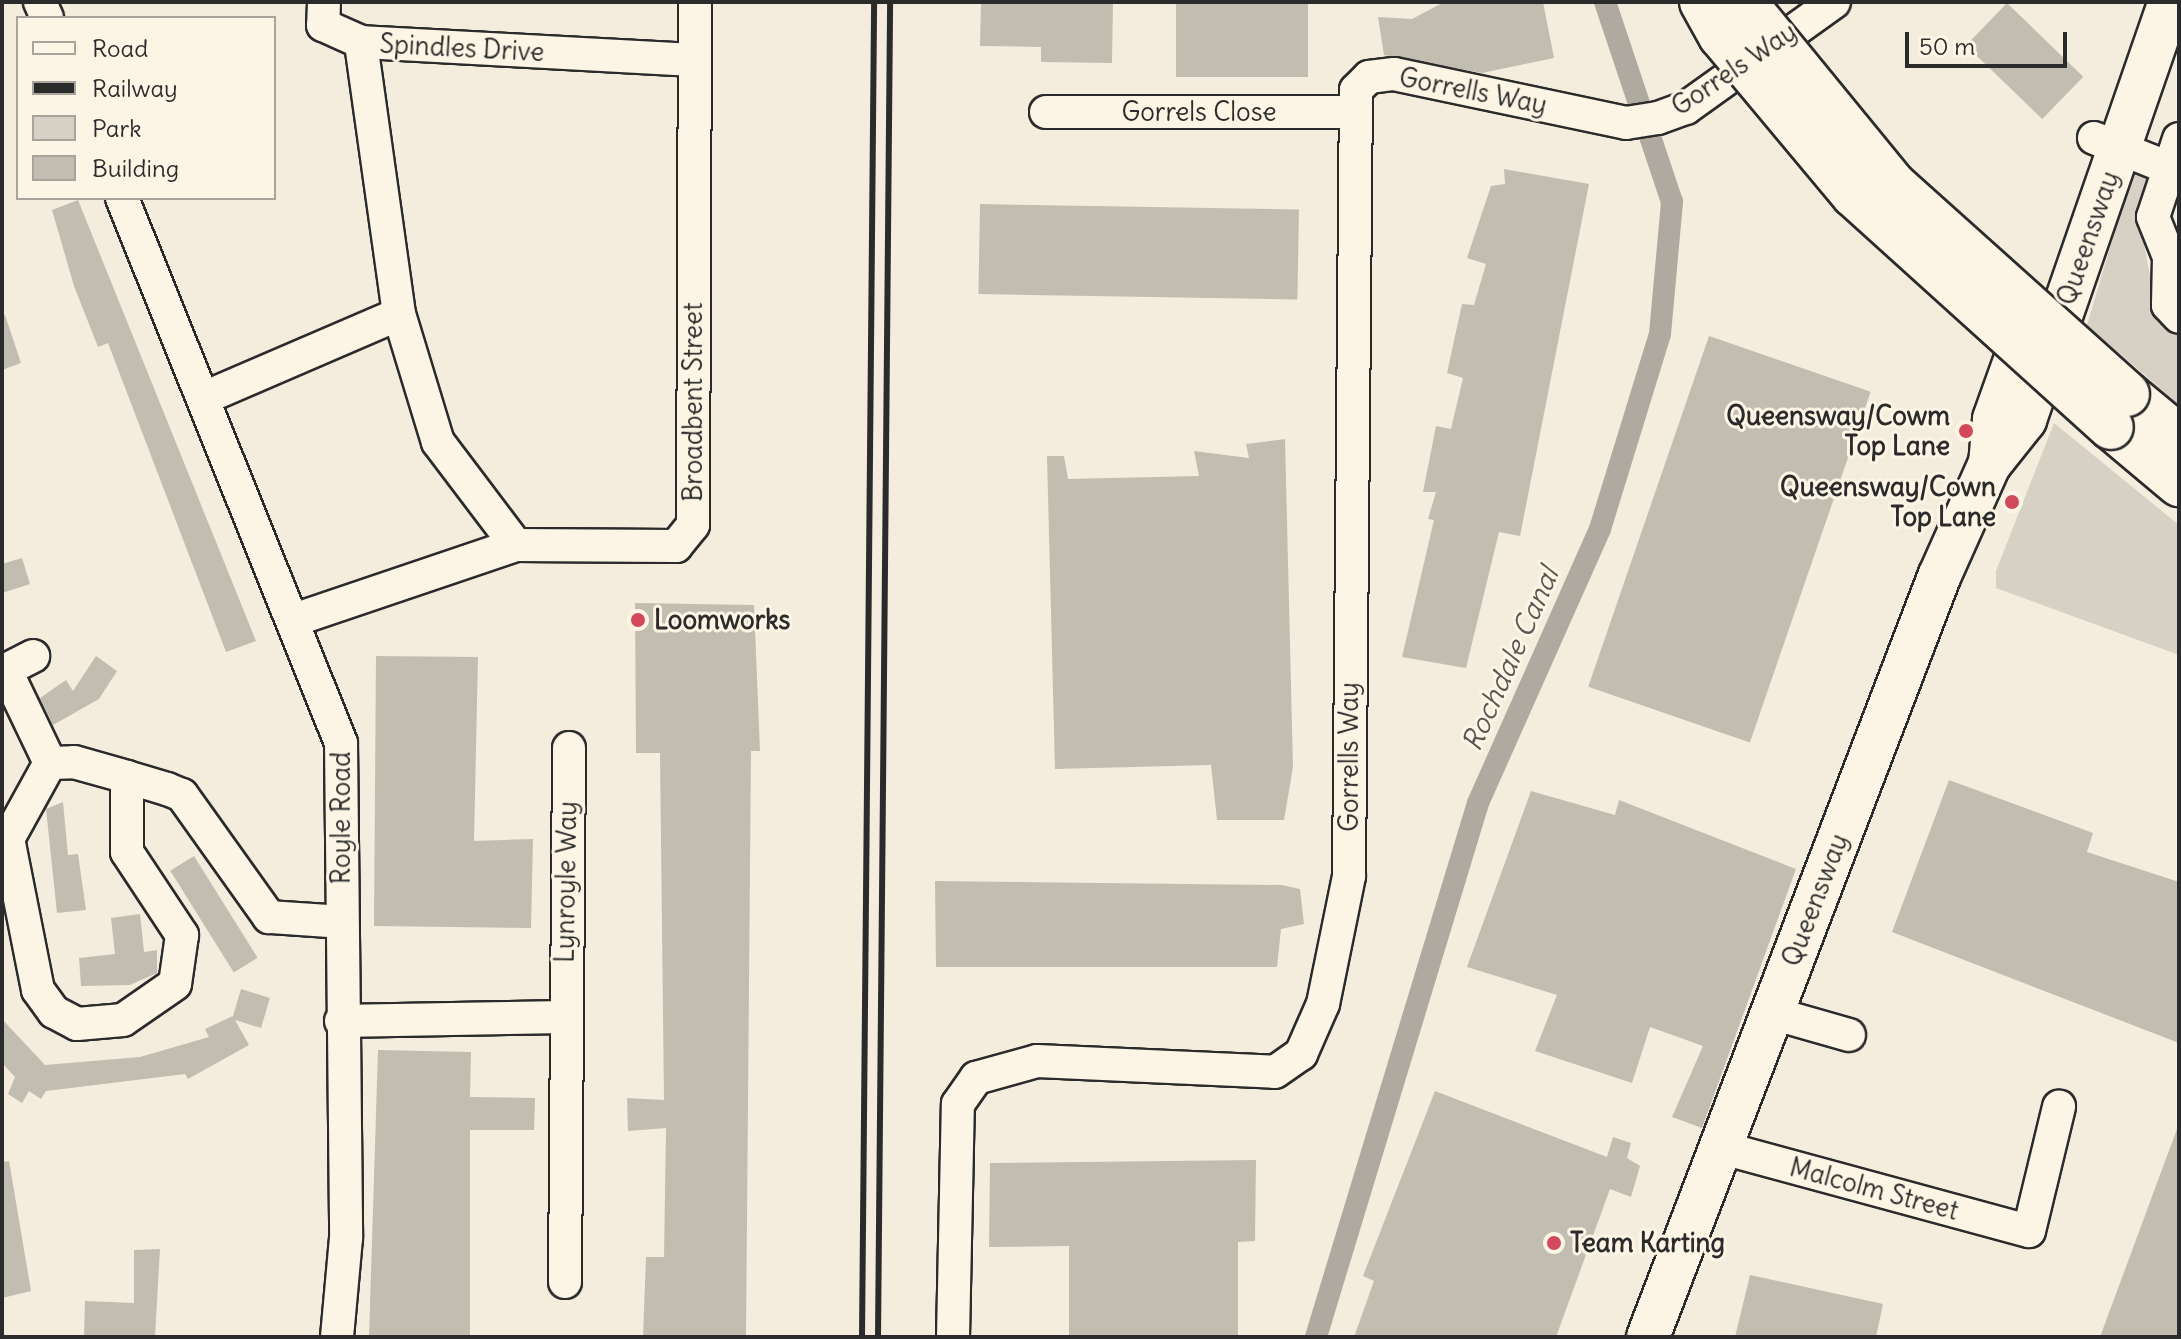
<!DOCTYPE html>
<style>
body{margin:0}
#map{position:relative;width:2181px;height:1339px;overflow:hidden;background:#f4edde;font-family:Delius,sans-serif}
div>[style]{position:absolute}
.green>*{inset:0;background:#d6d1c4}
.canal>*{height:22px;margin:-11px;padding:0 11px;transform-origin:11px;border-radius:11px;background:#afaaa0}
.building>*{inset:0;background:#c2bdb1;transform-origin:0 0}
.roads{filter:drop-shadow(2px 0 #2b2b2b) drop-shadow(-2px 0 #2b2b2b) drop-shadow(0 2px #2b2b2b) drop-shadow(0 -2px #2b2b2b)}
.minor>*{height:32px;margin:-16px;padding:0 16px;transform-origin:16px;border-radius:16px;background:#fcf5e5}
.major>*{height:42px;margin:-21px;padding:0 21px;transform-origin:21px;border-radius:21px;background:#fcf5e5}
.highway>*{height:44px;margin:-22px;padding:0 22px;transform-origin:22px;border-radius:22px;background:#fcf5e5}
.rail>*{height:6px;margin:-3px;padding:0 3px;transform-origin:3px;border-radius:3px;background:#2b2b2b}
.bridges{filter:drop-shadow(2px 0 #2b2b2b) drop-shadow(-2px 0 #2b2b2b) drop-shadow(0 2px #2b2b2b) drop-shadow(0 -2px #2b2b2b)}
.highway-bridge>*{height:44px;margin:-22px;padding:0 22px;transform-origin:22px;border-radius:22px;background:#fcf5e5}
.dots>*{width:22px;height:22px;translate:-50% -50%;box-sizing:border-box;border:4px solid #fcf5e5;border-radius:50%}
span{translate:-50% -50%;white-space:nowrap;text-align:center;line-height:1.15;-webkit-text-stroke:6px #fcf5e5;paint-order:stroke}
.street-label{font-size:26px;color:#2b2b2b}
.poi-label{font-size:26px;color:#2b2b2b;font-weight:700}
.right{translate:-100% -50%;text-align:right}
.left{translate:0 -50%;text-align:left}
.water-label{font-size:28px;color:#595754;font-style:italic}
.frame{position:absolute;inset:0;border:4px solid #2b2b2b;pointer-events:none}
.legend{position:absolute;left:16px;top:16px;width:260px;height:184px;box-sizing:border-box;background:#fcf5e5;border:2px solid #a8a49b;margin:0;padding:10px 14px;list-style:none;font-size:24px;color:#2b2b2b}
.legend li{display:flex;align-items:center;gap:16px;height:40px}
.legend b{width:40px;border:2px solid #a8a49b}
.scale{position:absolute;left:1905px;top:32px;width:162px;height:36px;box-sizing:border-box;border:4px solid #2b2b2b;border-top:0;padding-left:10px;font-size:24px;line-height:28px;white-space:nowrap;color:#2b2b2b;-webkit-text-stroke:6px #fcf5e5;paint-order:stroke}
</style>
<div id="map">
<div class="green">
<div style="clip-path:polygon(2134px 167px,2150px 174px,2141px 228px,2155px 303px,2179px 323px,2179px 405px,2087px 325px)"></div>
<div style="clip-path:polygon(2054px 423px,2179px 525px,2179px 655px,1996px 588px,1996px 571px)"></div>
</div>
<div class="canal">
<div style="left:1316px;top:1337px;width:558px;rotate:-73.12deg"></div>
<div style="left:1478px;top:803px;width:300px;rotate:-66deg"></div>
<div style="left:1600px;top:529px;width:204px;rotate:-72.9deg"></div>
<div style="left:1660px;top:334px;width:133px;rotate:-84.8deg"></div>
<div style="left:1672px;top:202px;width:211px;rotate:-108.5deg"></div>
</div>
<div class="building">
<div style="clip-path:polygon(981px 2px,1113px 2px,1112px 63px,1041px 62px,1041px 47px,980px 46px)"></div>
<div style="left:1176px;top:2px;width:132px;height:75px"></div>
<div style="clip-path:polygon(1444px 2px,1543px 2px,1554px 58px,1482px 73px,1384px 55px,1378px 17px,1412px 19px)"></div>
<div style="left:2007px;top:3px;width:106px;height:59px;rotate:44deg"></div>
<div style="clip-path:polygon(1504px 169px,1589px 184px,1520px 536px,1499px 532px,1466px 668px,1402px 657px,1434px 520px,1428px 519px,1436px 492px,1423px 492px,1436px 426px,1451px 429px,1463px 378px,1447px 373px,1462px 304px,1474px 305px,1486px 264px,1467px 258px,1491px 186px,1505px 184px)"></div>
<div style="clip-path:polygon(78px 200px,256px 641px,226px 652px,108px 343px,98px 347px,74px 286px,52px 210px)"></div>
<div style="left:980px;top:204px;width:319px;height:90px;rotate:1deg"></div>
<div style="clip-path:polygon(5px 315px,21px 363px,2px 370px,2px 316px)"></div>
<div style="left:1709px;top:336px;width:171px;height:371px;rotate:19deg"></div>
<div style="clip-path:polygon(1285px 439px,1293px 767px,1284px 820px,1217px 820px,1211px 765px,1055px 769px,1047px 456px,1064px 456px,1068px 479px,1199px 476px,1194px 451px,1249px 458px,1246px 444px)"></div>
<div style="clip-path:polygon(22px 558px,30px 584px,2px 593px,2px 564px)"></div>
<div style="clip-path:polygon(635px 603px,754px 605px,760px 751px,751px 751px,746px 1337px,643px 1337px,646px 1257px,664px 1257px,666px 1128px,628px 1131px,627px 1098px,664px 1100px,660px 753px,636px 753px)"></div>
<div style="clip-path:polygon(96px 656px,117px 671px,99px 699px,53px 725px,40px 698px,66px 680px,73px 691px)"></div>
<div style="clip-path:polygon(376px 656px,478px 657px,474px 841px,533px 839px,531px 928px,374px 926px)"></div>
<div style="clip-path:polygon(1949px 780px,2093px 833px,2087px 852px,2179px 882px,2179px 1043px,1892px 932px)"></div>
<div style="clip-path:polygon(1531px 791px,1615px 815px,1619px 800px,1796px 869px,1702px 1128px,1672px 1117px,1703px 1046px,1650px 1027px,1632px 1083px,1535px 1051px,1557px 995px,1467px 967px)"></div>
<div style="clip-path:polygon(63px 802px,68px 855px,78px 854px,86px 910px,57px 913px,46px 809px)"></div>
<div style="left:194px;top:856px;width:120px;height:28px;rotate:58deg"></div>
<div style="clip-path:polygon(935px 881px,1282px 885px,1300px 889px,1304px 924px,1281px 929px,1277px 967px,936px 967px)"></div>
<div style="clip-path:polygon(140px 914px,144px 952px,157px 950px,157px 973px,130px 985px,81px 986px,79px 958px,115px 954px,111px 918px)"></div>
<div style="clip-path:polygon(241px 989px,270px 998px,261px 1028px,235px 1020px,249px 1045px,188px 1079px,185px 1074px,46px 1091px,41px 1099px,29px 1091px,22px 1103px,8px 1094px,15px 1077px,2px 1063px,2px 1019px,45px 1065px,140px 1057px,209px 1037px,205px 1029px,233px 1016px)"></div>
<div style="clip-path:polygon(378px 1050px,471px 1052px,470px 1097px,535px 1098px,534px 1130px,470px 1130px,470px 1337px,369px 1337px)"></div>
<div style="clip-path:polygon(1435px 1091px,1607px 1157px,1613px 1137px,1631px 1143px,1627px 1158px,1640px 1166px,1631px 1197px,1610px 1189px,1556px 1337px,1354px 1337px,1374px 1281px,1363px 1276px)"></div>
<div style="clip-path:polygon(2177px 1129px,2179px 1337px,2100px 1337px)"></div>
<div style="clip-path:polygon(1256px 1160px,1255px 1241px,1238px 1242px,1238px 1337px,1069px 1337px,1069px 1246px,989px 1247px,990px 1163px)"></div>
<div style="clip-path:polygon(9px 1161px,31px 1291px,2px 1298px,2px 1162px)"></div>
<div style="clip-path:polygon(160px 1249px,155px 1337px,84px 1337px,85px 1301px,134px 1303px,134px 1250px)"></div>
<div style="clip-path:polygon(1750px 1275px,1883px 1304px,1876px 1337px,1735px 1337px)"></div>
</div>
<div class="roads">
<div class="minor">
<div style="left:40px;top:2px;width:17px;rotate:66deg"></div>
<div style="left:324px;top:2px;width:23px;rotate:92deg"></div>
<div style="left:323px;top:25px;width:42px;rotate:24.1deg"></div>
<div style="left:1046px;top:112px;width:307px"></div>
<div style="left:2094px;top:138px;width:81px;rotate:21.8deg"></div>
<div style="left:2179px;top:139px;width:82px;rotate:108.4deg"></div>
<div style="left:2153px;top:217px;width:43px;rotate:68.2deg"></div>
<div style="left:2169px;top:257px;width:48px;rotate:91.2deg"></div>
<div style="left:2168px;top:305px;width:16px;rotate:47deg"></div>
<div style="left:122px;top:198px;width:587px;rotate:68.11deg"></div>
<div style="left:341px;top:743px;width:495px;rotate:89.4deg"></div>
<div style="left:346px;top:1238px;width:99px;rotate:95.2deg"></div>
<div style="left:399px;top:314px;width:275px;rotate:-98deg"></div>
<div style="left:361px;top:42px;width:331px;rotate:3.1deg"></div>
<div style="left:204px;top:398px;width:212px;rotate:-23.3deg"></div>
<div style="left:399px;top:314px;width:134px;rotate:73.1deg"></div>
<div style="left:438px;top:442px;width:129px;rotate:52.9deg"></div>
<div style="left:294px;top:620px;width:234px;rotate:-18.7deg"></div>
<div style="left:516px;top:545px;width:160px;rotate:0.4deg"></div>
<div style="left:676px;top:546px;width:27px;rotate:-51deg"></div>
<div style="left:693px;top:525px;width:523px;rotate:-89.78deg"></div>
<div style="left:6px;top:671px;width:102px;rotate:64.4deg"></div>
<div style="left:2px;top:672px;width:35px;rotate:-27deg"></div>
<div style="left:127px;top:777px;width:75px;rotate:90deg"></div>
<div style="left:127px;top:852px;width:100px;rotate:56.5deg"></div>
<div style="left:182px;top:935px;width:49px;rotate:98.1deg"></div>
<div style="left:175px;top:984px;width:63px;rotate:145.3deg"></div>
<div style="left:123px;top:1020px;width:46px;rotate:175deg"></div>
<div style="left:77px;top:1024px;width:26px;rotate:-152deg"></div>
<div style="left:54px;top:1012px;width:27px;rotate:-126deg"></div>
<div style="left:38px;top:990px;width:154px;rotate:-101.2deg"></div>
<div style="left:8px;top:839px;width:87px;rotate:-61.1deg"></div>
<div style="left:50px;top:763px;width:24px;rotate:-2deg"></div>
<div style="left:74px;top:762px;width:55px;rotate:15.8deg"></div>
<div style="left:127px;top:777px;width:42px;rotate:16.7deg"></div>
<div style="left:167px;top:789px;width:16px;rotate:22deg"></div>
<div style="left:182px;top:795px;width:150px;rotate:54.5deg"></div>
<div style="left:269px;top:917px;width:73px;rotate:3.9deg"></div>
<div style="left:1772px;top:1013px;width:80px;rotate:15.9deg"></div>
<div style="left:341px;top:1021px;width:222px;rotate:-1deg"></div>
<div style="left:1719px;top:1147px;width:321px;rotate:15.2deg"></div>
<div style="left:2029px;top:1231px;width:128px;rotate:-76.4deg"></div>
<div style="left:565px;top:1282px;width:534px;rotate:-89.57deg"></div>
<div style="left:953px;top:1337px;width:233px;rotate:-88.8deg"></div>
<div style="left:958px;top:1104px;width:32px;rotate:-55deg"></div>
<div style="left:976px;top:1078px;width:63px;rotate:-15.6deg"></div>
<div style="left:1037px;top:1061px;width:238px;rotate:2.6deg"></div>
<div style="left:1275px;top:1072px;width:32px;rotate:-35deg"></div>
<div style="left:1301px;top:1054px;width:55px;rotate:-66.3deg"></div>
<div style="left:1323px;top:1004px;width:131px;rotate:-78.5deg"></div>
<div style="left:1349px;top:876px;width:786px;rotate:-89.49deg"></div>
<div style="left:1356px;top:90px;width:18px;rotate:-45deg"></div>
<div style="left:1369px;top:77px;width:25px;rotate:-7deg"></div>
<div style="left:1394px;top:74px;width:237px;rotate:11.9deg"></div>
<div style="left:1626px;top:123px;width:32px;rotate:-9deg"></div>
<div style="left:1658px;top:118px;width:30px;rotate:-20deg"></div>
<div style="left:1686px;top:108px;width:182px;rotate:-35.6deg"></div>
</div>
<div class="major">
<div style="left:1990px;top:464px;width:45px;rotate:-84.9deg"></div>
<div style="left:1994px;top:419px;width:113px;rotate:-70.3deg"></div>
<div style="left:1648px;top:1337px;width:814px;rotate:-69.05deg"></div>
<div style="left:1939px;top:577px;width:123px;rotate:-65.9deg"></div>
<div style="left:1989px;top:465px;width:58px;rotate:-51.3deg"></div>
<div style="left:2025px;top:420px;width:442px;rotate:-70.9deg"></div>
</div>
<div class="highway">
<div style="left:2127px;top:394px;width:67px;rotate:39.6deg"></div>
<div style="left:2111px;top:427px;width:89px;rotate:40deg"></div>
</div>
</div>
<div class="rail">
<div style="left:862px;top:1337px;width:1335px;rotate:-89.48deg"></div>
<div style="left:878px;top:1337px;width:1335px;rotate:-89.48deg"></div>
</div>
<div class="bridges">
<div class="highway-bridge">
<div style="left:1702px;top:2px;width:39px;rotate:61deg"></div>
<div style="left:1721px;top:36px;width:207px;rotate:50.1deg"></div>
<div style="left:1854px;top:195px;width:346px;rotate:42.1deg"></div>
<div style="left:1744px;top:2px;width:237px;rotate:50.7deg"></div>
<div style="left:1894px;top:185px;width:313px;rotate:41.9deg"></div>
</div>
</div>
<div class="dots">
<div style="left:1966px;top:431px;background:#d1495b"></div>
<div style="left:2012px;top:502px;background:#d1495b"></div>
<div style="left:638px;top:620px;background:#d1495b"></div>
<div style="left:1554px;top:1243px;background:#d1495b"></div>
</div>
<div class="street-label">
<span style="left:462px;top:48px;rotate:3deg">Spindles Drive</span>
<span style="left:1734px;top:69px;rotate:-34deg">Gorrels Way</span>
<span style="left:1473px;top:91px;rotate:11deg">Gorrells Way</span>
<span style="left:1199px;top:112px">Gorrels Close</span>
<span style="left:2088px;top:238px;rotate:-71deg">Queensway</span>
<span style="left:693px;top:402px;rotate:-90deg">Broadbent Street</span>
<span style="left:1349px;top:757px;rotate:-90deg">Gorrells Way</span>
<span style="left:341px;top:818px;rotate:-90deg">Royle Road</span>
<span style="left:566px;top:882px;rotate:-89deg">Lynroyle Way</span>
<span style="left:1815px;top:900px;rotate:-69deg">Queensway</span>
<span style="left:1874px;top:1189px;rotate:15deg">Malcolm Street</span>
</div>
<div class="poi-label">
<span class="right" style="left:1950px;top:431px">Queensway/Cowm<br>Top Lane</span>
<span class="right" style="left:1996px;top:502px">Queensway/Cown<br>Top Lane</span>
<span class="left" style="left:654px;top:620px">Loomworks</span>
<span class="left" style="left:1570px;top:1243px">Team Karting</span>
</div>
<div class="water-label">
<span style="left:1510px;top:659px;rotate:-66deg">Rochdale Canal</span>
</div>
<div class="frame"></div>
<ul class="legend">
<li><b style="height:10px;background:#fcf5e5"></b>Road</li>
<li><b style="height:10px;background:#2b2b2b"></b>Railway</li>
<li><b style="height:22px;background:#d6d1c4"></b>Park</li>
<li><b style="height:22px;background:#c2bdb1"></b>Building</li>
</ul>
<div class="scale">50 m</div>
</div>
